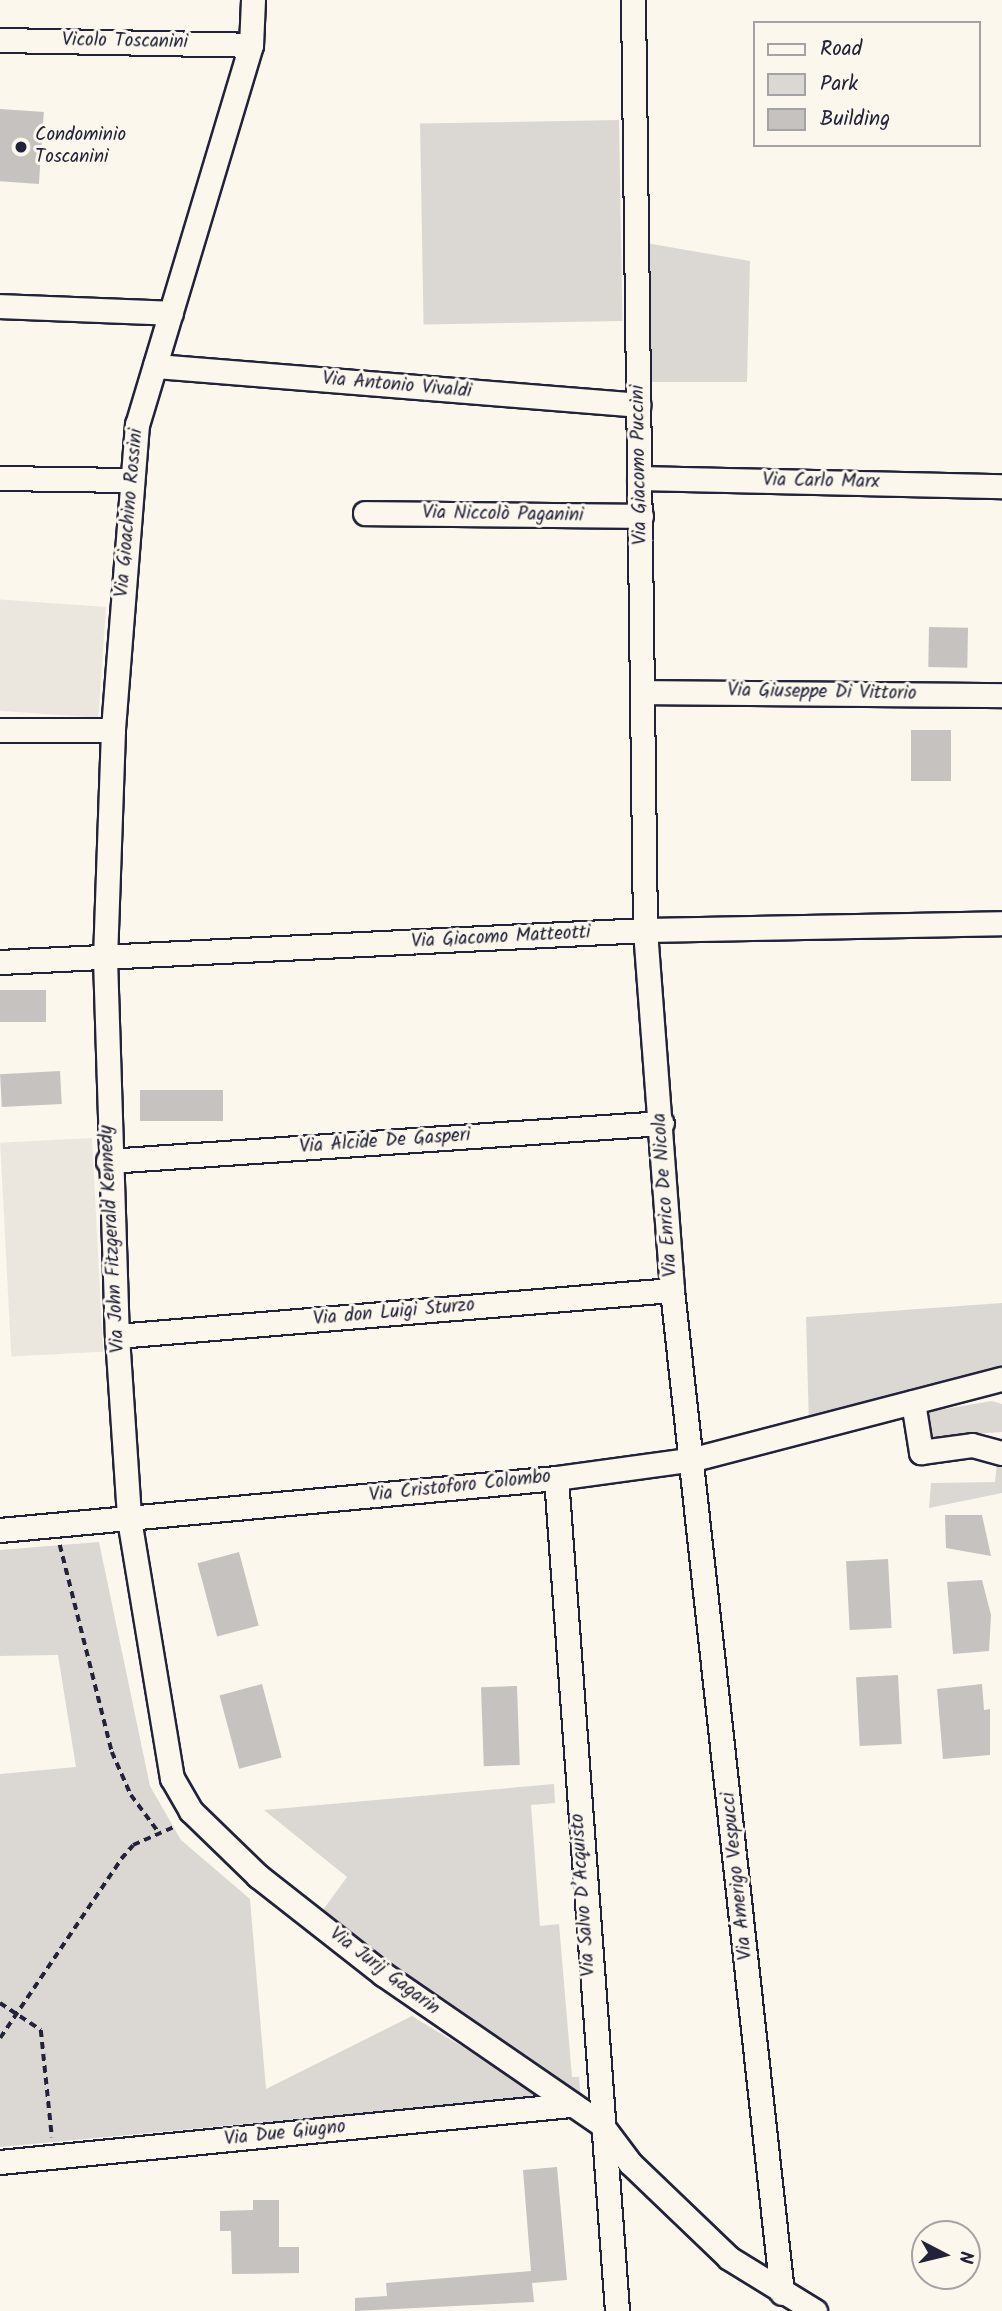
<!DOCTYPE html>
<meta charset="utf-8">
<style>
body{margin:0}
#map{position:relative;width:1002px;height:2311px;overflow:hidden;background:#fbf7ec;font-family:Kalam,sans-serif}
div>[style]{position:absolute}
.built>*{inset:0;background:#ebe7df;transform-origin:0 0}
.green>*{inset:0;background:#dbd8d3;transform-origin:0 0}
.building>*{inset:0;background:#c6c2c0;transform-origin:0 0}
.path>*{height:3.5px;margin-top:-1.75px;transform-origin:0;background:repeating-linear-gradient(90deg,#22223b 0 7px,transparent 0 12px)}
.roads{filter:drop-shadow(2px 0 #22223b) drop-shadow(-2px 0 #22223b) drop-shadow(0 2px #22223b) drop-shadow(0 -2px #22223b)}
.minor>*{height:23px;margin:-11.5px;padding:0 11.5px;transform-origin:11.5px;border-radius:11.5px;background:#fbf7ec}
.dots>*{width:19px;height:19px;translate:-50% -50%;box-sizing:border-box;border:4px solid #fbf7ec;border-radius:50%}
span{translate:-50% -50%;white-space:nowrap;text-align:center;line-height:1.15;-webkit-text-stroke:6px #fbf7ec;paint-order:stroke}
.street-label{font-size:19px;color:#22223b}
.poi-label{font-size:19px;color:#22223b}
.left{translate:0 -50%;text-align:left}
.legend{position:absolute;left:753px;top:21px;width:228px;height:126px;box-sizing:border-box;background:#fbf7ec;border:2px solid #a4a2a5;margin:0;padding:9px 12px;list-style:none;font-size:21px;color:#22223b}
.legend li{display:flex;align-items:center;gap:14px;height:35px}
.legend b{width:35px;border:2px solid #a4a2a5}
.north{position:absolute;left:911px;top:2220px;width:70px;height:70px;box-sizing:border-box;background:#fbf7ec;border:2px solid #a4a2a5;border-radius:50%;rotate:97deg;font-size:19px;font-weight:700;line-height:28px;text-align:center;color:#22223b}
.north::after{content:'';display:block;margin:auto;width:24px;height:32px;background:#22223b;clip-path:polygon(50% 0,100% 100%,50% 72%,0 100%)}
</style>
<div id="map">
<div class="built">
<div style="left:106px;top:607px;width:111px;height:106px;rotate:94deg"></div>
<div style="left:92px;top:1138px;width:214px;height:92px;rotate:87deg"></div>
</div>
<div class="green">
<div style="left:619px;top:120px;width:201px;height:199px;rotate:89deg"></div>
<div style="clip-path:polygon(646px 243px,750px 261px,747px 382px,647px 382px)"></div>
<div style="clip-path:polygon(1002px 1303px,1002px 1373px,809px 1426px,806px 1317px)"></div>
<div style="clip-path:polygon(992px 1401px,1002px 1404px,1002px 1432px,931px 1437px,927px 1412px)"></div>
<div style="clip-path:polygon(997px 1462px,1002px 1464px,1002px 1493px,929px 1508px,931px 1483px,995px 1482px)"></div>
<div style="clip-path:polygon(99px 1542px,150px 1786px,181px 1840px,250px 1899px,266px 2089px,412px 2016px,543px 2096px,0 2147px,0 1774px,76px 1767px,58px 1655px,0 1656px,0 1550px)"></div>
<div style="clip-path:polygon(554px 1784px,555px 1803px,531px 1805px,540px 1926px,559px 1924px,572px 2077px,579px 2077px,581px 2102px,320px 1914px,347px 1877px,264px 1810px)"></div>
</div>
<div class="building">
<div style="left:0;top:109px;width:44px;height:72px;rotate:4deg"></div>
<div style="left:929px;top:627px;width:39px;height:40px;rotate:1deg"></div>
<div style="left:911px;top:730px;width:40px;height:51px"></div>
<div style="left:46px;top:990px;width:32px;height:46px;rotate:90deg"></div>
<div style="left:60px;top:1071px;width:33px;height:60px;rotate:87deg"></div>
<div style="left:223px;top:1090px;width:31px;height:83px;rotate:90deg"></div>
<div style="clip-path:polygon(945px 1515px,982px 1515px,991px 1556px,946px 1548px)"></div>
<div style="left:239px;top:1552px;width:76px;height:43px;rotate:75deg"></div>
<div style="left:888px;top:1559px;width:69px;height:42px;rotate:87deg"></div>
<div style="clip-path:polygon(982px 1580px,991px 1615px,989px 1651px,953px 1654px,947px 1582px)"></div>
<div style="left:898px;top:1675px;width:69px;height:42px;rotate:87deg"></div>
<div style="left:262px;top:1684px;width:76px;height:44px;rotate:75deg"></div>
<div style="clip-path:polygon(982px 1684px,984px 1710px,990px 1709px,990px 1755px,943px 1759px,937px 1689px)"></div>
<div style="left:517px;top:1686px;width:79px;height:36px;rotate:88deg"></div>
<div style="clip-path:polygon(557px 2167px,567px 2280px,532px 2283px,534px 2302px,355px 2311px,355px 2298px,387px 2296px,386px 2283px,531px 2271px,523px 2170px)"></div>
<div style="clip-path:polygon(253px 2200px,279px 2200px,279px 2247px,299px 2247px,299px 2273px,232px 2274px,231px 2231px,220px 2231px,220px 2211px,253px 2210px)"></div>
</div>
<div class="path">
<div style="left:60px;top:1545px;width:213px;rotate:75.9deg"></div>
<div style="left:112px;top:1752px;width:47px;rotate:66.2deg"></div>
<div style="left:131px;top:1795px;width:49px;rotate:53.4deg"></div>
<div style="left:0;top:2003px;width:49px;rotate:33.4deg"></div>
<div style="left:41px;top:2030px;width:108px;rotate:84.1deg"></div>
<div style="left:0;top:2038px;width:216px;rotate:-55.9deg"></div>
<div style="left:121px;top:1859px;width:18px;rotate:-49deg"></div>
<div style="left:133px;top:1845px;width:47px;rotate:-23.8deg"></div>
</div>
<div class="roads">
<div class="minor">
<div style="left:253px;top:0;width:45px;rotate:92.5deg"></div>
<div style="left:251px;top:45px;width:396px;rotate:106.7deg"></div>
<div style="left:137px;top:424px;width:307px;rotate:94.5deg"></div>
<div style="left:113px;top:730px;width:228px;rotate:92deg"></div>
<div style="left:105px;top:958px;width:378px;rotate:88.2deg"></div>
<div style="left:117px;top:1336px;width:183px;rotate:86.2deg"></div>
<div style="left:129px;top:1519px;width:263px;rotate:80.6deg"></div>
<div style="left:172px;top:1778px;width:38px;rotate:60deg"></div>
<div style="left:191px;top:1811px;width:93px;rotate:44.1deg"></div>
<div style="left:258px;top:1876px;width:159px;rotate:38.1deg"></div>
<div style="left:383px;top:1974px;width:263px;rotate:34.5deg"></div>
<div style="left:600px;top:2123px;width:50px;rotate:53.1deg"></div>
<div style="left:630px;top:2163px;width:137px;rotate:43.8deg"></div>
<div style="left:729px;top:2258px;width:101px;rotate:31.6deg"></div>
<div style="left:633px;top:0;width:930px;rotate:89.26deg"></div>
<div style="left:645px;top:930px;width:361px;rotate:85.7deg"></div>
<div style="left:672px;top:1290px;width:1009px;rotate:83.74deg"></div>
<div style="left:0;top:40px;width:251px;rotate:1.1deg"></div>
<div style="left:0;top:306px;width:171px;rotate:2.3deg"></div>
<div style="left:155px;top:366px;width:485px;rotate:4.6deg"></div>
<div style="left:0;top:478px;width:130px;rotate:0.9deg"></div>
<div style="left:639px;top:478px;width:363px;rotate:1.3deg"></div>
<div style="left:365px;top:513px;width:276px;rotate:0.6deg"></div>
<div style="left:643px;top:692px;width:359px;rotate:0.5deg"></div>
<div style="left:0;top:730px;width:113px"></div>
<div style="left:0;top:962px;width:646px;rotate:-2.84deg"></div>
<div style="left:645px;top:930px;width:357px;rotate:-1.1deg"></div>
<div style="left:108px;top:1161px;width:555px;rotate:-3.92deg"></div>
<div style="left:117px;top:1336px;width:557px;rotate:-4.74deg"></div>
<div style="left:913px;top:1402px;width:51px;rotate:80.9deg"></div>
<div style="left:921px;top:1452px;width:51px;rotate:-7.8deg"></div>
<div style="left:972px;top:1445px;width:31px;rotate:15deg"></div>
<div style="left:556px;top:1478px;width:835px;rotate:85.81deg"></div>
<div style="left:0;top:1530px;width:558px;rotate:-5.34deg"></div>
<div style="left:556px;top:1478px;width:139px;rotate:-7.8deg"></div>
<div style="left:694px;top:1459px;width:318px;rotate:-14.6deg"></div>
<div style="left:0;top:2162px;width:573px;rotate:-5.71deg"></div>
</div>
</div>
<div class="dots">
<div style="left:21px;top:147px;background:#22223b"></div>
</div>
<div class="street-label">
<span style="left:125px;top:42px;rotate:1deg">Vicolo Toscanini</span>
<span style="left:397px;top:386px;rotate:5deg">Via Antonio Vivaldi</span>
<span style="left:640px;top:465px;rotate:-91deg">Via Giacomo Puccini</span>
<span style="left:821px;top:482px;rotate:1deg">Via Carlo Marx</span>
<span style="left:130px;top:513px;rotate:-85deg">Via Gioachino Rossini</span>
<span style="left:503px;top:515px;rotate:1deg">Via Niccolò Paganini</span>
<span style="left:822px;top:693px;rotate:1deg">Via Giuseppe Di Vittorio</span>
<span style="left:501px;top:938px;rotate:-3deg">Via Giacomo Matteotti</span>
<span style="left:385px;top:1142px;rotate:-4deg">Via Alcide De Gasperi</span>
<span style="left:666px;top:1195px;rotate:-94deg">Via Enrico De Nicola</span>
<span style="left:113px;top:1239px;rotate:-93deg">Via John Fitzgerald Kennedy</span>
<span style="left:394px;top:1313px;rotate:-5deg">Via don Luigi Sturzo</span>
<span style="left:460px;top:1487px;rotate:-6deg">Via Cristoforo Colombo</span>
<span style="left:738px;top:1876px;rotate:-96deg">Via Amerigo Vespucci</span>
<span style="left:584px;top:1895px;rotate:-94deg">Via Salvo D’Acquisto</span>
<span style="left:384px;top:1972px;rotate:37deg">Via Jurij Gagarin</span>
<span style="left:285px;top:2134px;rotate:-6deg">Via Due Giugno</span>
</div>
<div class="poi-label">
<span class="left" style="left:35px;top:147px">Condominio<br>Toscanini</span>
</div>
<ul class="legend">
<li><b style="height:9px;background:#fbf7ec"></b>Road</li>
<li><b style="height:19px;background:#dbd8d3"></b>Park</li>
<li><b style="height:19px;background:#c6c2c0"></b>Building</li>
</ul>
<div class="north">N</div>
</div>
